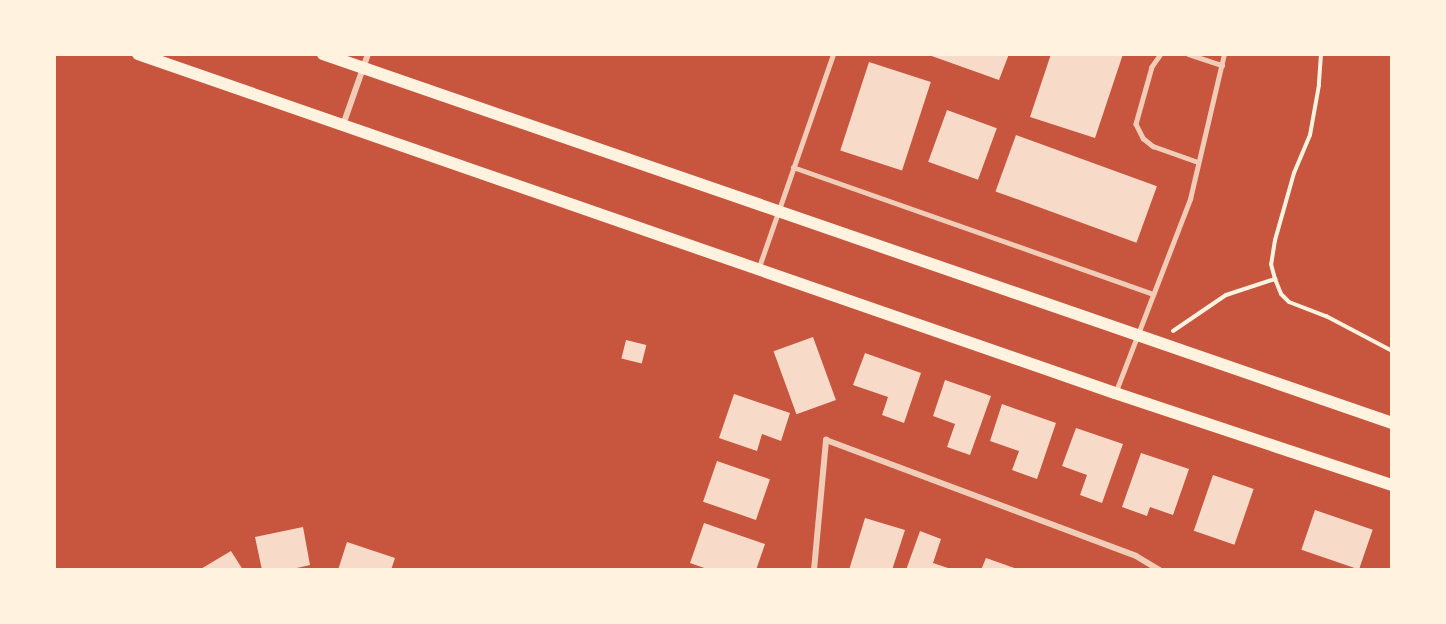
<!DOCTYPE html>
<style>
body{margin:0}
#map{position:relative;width:1446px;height:624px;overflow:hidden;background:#c8553d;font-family:"Source Sans 3",sans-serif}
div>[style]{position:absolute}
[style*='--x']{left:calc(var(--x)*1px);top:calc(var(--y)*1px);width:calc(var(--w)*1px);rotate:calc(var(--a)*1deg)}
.building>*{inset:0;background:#f7dbc8;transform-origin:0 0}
.path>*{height:4px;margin:-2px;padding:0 2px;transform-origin:2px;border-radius:2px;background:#fff3e0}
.service>*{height:4.5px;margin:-2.25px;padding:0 2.25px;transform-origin:2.25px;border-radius:2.25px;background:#f1ccb7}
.minor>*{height:6px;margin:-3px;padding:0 3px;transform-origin:3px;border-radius:3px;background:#f1ccb7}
.secondary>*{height:12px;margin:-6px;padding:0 6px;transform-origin:6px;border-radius:6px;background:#fff3e0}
span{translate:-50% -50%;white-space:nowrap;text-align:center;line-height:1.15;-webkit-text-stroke:4.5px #fff3e0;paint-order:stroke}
.frame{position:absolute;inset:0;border:56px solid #fff3e0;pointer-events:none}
</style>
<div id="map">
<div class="building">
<div style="clip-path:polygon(926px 54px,1009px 54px,999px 80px)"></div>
<div style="clip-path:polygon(1051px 54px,1123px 54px,1095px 138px,1030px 117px)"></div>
<div style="left:869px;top:62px;width:65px;height:93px;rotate:18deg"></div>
<div style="left:947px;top:110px;width:53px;height:55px;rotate:20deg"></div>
<div style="left:1016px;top:135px;width:150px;height:60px;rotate:20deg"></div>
<div style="left:813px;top:337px;width:67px;height:42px;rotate:70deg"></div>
<div style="left:626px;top:340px;width:21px;height:19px;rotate:14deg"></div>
<div style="clip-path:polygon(865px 353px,921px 373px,904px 423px,882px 415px,888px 397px,853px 385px)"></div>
<div style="clip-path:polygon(945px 380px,991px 396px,970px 455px,947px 447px,955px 424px,933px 416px)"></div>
<div style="clip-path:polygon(734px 394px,790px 413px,781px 441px,762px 434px,757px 451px,719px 438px)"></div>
<div style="clip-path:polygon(1002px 404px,1056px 423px,1037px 479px,1012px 470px,1019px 451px,990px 441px)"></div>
<div style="clip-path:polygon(1076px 428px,1123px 444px,1102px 503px,1080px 495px,1087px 475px,1062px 466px)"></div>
<div style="clip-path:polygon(1141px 453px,1189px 469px,1173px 515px,1150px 507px,1147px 516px,1122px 507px)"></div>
<div style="left:717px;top:461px;width:56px;height:43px;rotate:19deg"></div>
<div style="left:1213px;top:475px;width:43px;height:59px;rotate:19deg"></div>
<div style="left:1315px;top:510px;width:61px;height:42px;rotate:19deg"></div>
<div style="clip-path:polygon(865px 518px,905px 530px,892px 570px,849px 570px)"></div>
<div style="clip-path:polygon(704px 523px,765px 544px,756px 570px,710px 570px,690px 563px)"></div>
<div style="clip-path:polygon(303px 527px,310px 565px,288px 570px,262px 570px,255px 537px)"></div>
<div style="clip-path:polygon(920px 531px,941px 539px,933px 563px,954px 570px,906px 570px)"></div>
<div style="clip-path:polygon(347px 542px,395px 558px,391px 570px,338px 570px)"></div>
<div style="clip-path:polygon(231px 551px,243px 570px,199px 570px)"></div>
<div style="clip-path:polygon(986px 558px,1020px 570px,981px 570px)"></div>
</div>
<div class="path">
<div style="--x:1321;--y:54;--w:31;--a:94"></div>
<div style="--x:1319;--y:85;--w:51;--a:100.2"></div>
<div style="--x:1310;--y:135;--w:41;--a:112.8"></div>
<div style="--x:1294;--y:173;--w:70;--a:105.8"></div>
<div style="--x:1275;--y:240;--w:24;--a:99"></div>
<div style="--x:1271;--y:264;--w:16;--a:75"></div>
<div style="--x:1275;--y:279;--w:16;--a:68"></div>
<div style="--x:1281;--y:294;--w:11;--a:45"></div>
<div style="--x:1289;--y:302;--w:40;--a:21"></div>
<div style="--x:1326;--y:316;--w:75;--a:27.9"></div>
<div style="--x:1173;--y:331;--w:64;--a:-34.2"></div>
<div style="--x:1226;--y:295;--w:52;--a:-18.1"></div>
</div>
<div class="service">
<div style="--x:1161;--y:54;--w:16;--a:125"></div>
<div style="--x:1152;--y:67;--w:59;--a:105.7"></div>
<div style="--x:1136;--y:124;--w:16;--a:63"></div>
<div style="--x:1143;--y:138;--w:13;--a:39"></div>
<div style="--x:1153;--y:146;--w:48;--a:19.6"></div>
<div style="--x:1188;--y:54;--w:36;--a:18"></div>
<div style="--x:793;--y:167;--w:382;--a:19.4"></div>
<div style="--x:759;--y:267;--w:225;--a:-70.8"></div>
<div style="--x:1116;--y:391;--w:206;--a:-68.9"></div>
<div style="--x:1190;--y:199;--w:149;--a:-76.8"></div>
</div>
<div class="minor">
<div style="--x:343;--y:125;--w:75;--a:-70.6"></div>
<div style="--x:814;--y:570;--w:131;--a:-84.7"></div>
<div style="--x:826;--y:440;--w:331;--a:20.5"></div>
<div style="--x:1136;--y:556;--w:27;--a:31"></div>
</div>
<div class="secondary">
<div style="--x:138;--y:54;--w:1034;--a:19.14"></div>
<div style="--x:1115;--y:393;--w:292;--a:18.4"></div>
<div style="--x:323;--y:54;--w:1131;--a:19.04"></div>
</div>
<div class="frame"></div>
</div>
